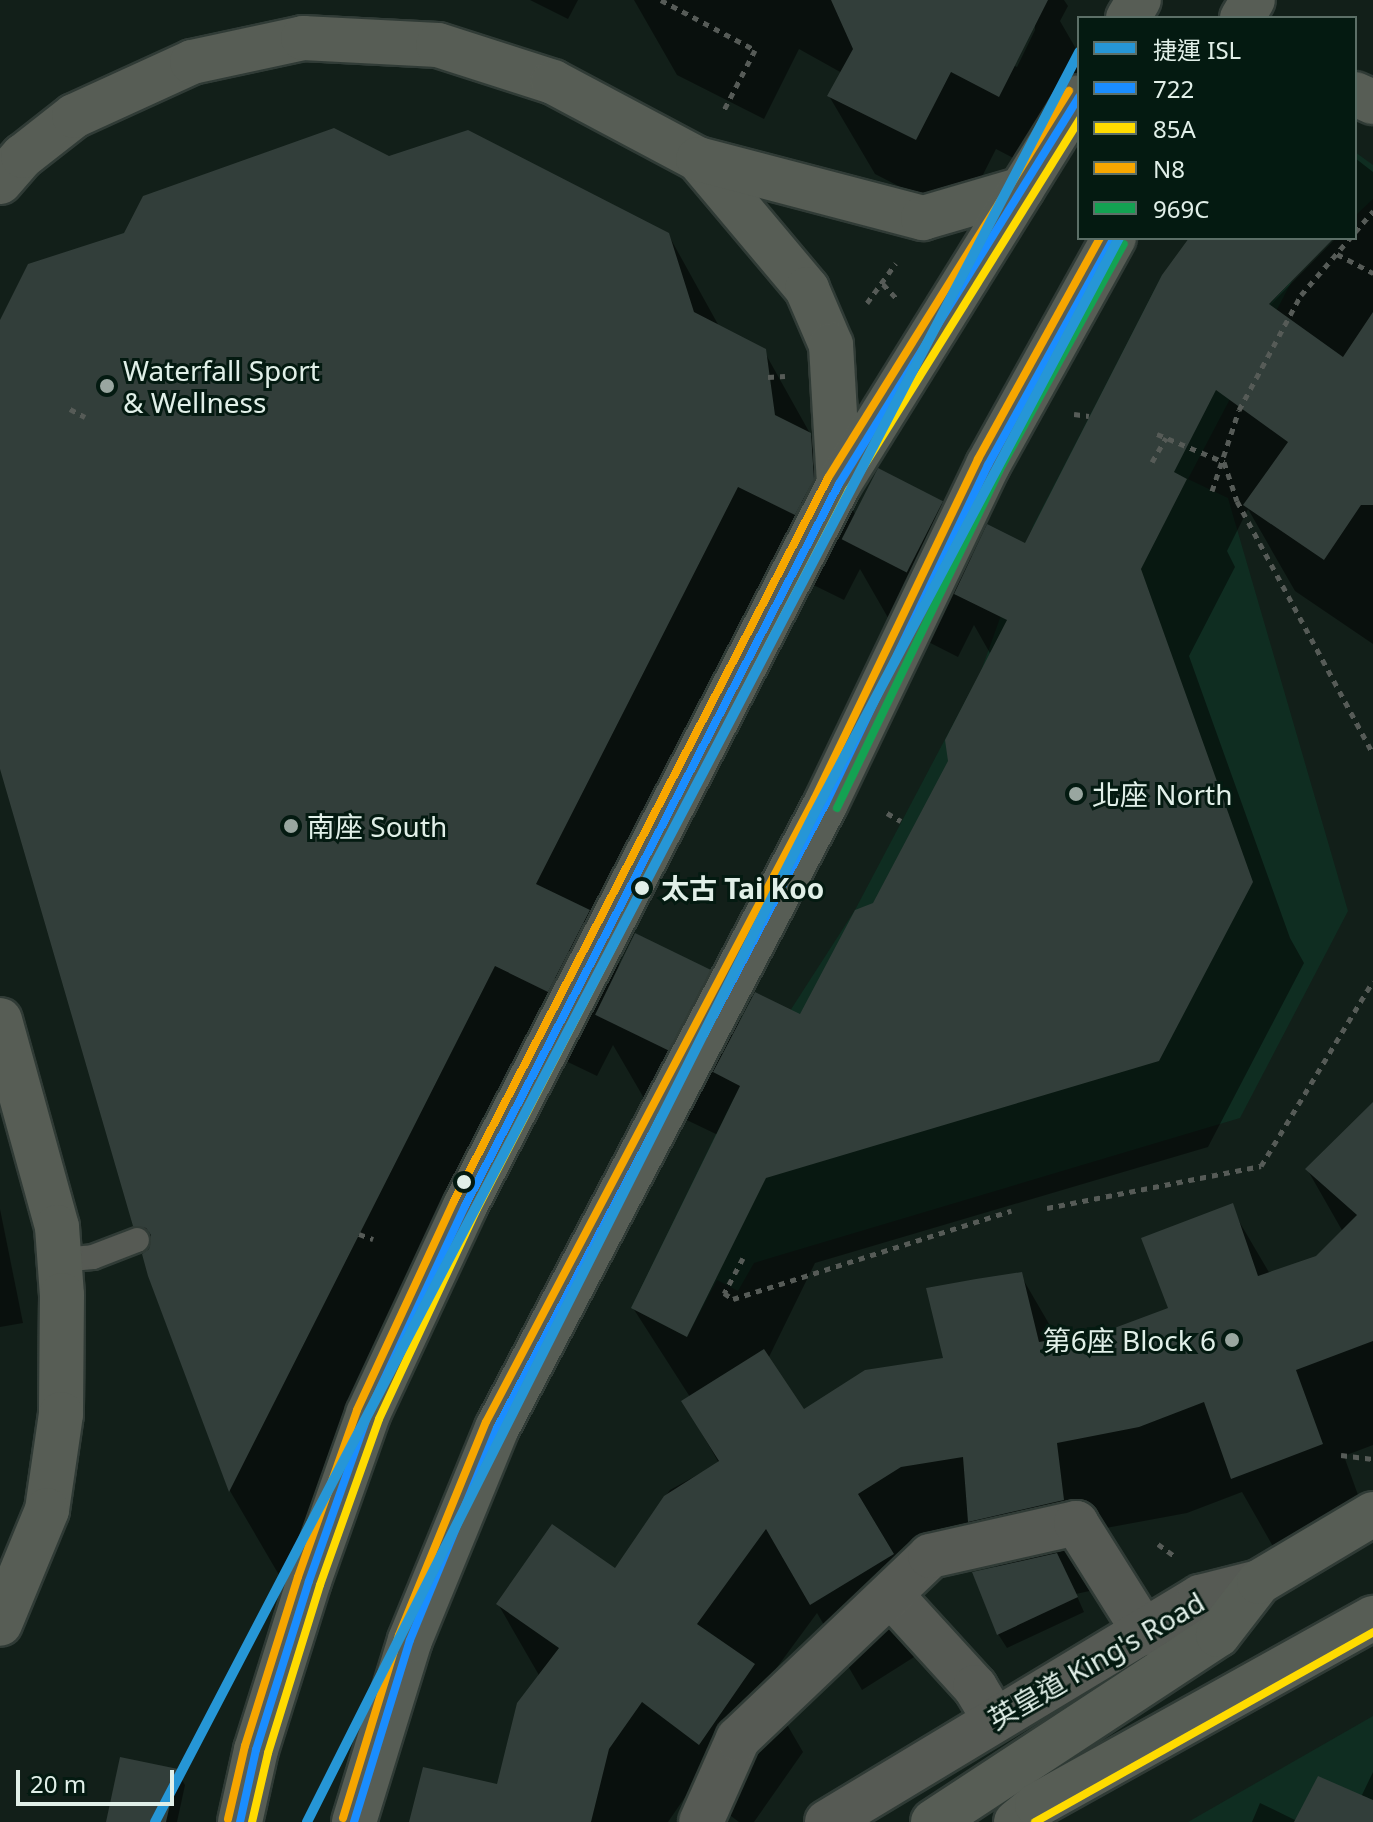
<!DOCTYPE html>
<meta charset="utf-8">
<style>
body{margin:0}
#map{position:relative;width:1373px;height:1822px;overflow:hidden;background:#121f19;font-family:"Noto Sans","Noto Sans TC",sans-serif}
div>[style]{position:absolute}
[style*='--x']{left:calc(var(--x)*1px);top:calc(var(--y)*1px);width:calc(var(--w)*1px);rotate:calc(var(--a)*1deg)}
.built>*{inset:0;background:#0f2d21}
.shadow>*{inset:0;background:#0007}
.building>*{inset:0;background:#323e3a;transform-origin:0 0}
.path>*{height:5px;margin-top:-2.5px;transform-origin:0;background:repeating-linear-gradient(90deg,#565b57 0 6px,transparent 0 12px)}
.roads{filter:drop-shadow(2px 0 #303b36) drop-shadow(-2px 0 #303b36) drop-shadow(0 2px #303b36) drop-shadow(0 -2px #303b36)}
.lane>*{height:24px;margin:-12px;padding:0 12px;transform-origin:12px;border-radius:12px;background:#565a54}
.street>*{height:44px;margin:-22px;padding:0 22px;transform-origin:22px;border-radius:22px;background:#565a54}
.secondary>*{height:44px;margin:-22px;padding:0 22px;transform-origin:22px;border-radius:22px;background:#575d55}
.bus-1>*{height:8px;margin:-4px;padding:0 4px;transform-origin:4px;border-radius:4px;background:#1a8dff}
.bus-2>*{height:8px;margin:-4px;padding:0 4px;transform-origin:4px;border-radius:4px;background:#ffdb00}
.bus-3>*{height:8px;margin:-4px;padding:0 4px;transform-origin:4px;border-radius:4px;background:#f7a600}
.bus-4>*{height:8px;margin:-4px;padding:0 4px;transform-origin:4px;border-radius:4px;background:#13a252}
.metro-1>*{height:10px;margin:-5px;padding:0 5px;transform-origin:5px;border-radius:5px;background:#2696d6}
.dots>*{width:22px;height:22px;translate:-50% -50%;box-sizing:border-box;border:4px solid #041a11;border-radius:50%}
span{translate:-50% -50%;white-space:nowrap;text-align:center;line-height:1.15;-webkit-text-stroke:6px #041a11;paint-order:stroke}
.poi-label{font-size:28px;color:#e1efe8}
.left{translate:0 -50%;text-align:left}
.right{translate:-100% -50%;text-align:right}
.stop-label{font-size:28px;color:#e1efe8;font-weight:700}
.street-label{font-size:28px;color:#e1efe8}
.legend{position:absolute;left:1077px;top:16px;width:280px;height:224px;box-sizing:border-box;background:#041a11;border:2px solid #5c6f67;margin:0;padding:10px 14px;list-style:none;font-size:24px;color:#e1efe8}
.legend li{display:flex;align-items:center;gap:16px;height:40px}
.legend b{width:40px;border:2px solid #5c6f67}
.scale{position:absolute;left:16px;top:1770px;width:158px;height:36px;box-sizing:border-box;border:4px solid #e1efe8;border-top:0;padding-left:10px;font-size:24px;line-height:28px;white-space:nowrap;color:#e1efe8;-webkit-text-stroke:6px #041a11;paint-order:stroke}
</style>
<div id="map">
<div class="built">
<div style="clip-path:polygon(1355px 152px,1373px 165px,1373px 199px,1355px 216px)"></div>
<div style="clip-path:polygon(1162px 275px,1293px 279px,1188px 479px,1228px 498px,1348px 911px,1240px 1118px,754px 1263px,738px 1291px,717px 1280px,687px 1337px,631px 1308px,732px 1101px,855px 910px,981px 671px,1033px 526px)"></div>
<div style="clip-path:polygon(1373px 1716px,1373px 1822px,1188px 1822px)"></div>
</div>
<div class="shadow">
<div style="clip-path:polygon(530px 0,578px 0,568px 19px)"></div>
<div style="clip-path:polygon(evenodd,634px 0,1064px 0,1068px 6px,1060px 21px,1079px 54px,1079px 105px,1044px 174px,996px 149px,961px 218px,875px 174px,829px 96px,842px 73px,799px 49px,764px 119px,677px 75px,634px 0,1035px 21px,1035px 30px,1017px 67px,1013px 65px,1035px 21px)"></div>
<div style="clip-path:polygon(evenodd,389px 158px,668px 234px,720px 328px,764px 351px,855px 514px,942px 503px,973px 558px,1025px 546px,1194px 238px,1331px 238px,1263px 312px,1336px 238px,1355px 238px,1355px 158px,1373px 172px,1373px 644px,1295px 591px,1248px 509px,1227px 551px,1235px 567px,1189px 656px,1290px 938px,1304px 963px,1208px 1147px,815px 1263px,768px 1359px,803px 1412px,945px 1360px,1020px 1274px,1059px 1341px,1110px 1332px,1170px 1310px,1233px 1211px,1270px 1274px,1317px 1258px,1343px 1232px,1307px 1169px,1373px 1105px,1373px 1445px,1344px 1456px,1371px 1531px,1283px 1564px,1242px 1492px,1187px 1513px,1106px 1528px,1112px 1586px,1076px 1594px,1084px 1612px,1007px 1648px,998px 1634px,997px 1568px,985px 1547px,906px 1580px,941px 1640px,862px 1690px,817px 1613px,764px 1685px,803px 1752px,754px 1822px,739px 1822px,692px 1787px,668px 1822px,411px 1822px,499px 1787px,540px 1677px,498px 1604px,615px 1571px,670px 1490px,719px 1463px,683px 1401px,690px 1397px,633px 1308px,718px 1135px,645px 1100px,613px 1045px,597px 1076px,545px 1051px,279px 1575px,230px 1491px,144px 1255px,150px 1251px,135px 1225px,0 761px,0 324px,389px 158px,860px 569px,891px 623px,958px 657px,974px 625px,991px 655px,950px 761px,875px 905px,801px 1017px,740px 1025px,709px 971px,620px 966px,602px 936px,787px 572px,844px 600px,860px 569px)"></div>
<div style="clip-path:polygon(0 1209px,23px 1323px,0 1327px)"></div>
<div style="clip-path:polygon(176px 1770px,185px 1785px,177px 1822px,108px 1822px)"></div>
<div style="clip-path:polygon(1373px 1772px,1373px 1822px,1252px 1822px,1260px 1803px,1297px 1821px,1361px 1797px)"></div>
</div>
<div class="building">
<div style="clip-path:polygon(831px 0,1048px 0,999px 97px,951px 72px,916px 140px,827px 96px,853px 49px)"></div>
<div style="clip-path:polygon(334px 128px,389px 156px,468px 130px,669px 233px,694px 312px,766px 349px,775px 415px,811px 433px,814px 479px,795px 515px,738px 487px,536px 884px,590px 910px,548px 992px,495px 966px,229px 1492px,148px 1276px,142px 1254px,149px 1249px,151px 1235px,146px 1228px,133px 1226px,0 769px,0 320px,28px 264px,124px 233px,143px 196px)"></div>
<div style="clip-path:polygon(1189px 238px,1334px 238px,1269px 304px,1343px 357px,1373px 312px,1373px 505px,1361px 505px,1324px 560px,1243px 505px,1288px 442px,1216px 390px,1174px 472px,1187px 479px,1141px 569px,1253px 882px,1159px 1061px,766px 1178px,687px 1337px,631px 1308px,740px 1086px,713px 1072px,755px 992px,800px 1014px,855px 910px,873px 903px,948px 761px,945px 740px,1007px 620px,954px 594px,987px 524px,1025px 543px,1162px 275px)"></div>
<div style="left:878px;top:468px;width:73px;height:80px;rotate:27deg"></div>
<div style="left:635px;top:933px;width:84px;height:91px;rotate:26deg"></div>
<div style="clip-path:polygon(1373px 1102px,1373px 1341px,1296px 1370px,1323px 1444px,1231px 1479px,1204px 1402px,1139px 1427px,1057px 1443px,1064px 1500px,968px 1522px,963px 1457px,901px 1467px,858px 1494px,894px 1554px,810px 1605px,766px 1529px,697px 1624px,755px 1664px,699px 1745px,642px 1702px,609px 1749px,591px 1822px,409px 1822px,423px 1767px,497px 1784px,517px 1703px,559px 1648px,496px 1604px,552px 1524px,615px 1568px,664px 1496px,719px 1461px,681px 1401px,764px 1349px,804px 1409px,865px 1370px,943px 1358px,926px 1288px,976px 1279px,1022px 1272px,1039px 1342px,1109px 1330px,1168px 1308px,1141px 1238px,1233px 1203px,1258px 1276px,1316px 1256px,1357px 1215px,1305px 1169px)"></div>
<div style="clip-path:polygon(1057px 1553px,1078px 1597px,997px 1635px,972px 1572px)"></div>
<div style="clip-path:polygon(120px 1757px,178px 1769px,166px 1822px,106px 1822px)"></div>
<div style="clip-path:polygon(1318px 1776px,1373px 1800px,1373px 1822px,1294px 1822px)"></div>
</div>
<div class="path">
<div style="--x:661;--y:0;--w:106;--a:28"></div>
<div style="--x:755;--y:50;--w:70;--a:117.3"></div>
<div style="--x:1355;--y:232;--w:28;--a:-49"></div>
<div style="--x:1337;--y:254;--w:41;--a:27.8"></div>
<div style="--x:883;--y:284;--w:19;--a:47"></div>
<div style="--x:867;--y:303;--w:49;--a:-54.1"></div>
<div style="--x:768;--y:377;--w:17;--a:-3"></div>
<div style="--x:70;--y:409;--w:17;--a:28"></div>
<div style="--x:1074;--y:414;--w:15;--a:8"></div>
<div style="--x:1157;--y:434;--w:73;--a:22.7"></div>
<div style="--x:1224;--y:462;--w:41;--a:71.6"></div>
<div style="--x:1237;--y:501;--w:287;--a:61.7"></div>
<div style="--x:1152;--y:462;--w:28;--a:-60"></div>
<div style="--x:1212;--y:491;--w:85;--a:-71.6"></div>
<div style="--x:1239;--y:410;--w:131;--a:-61.7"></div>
<div style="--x:1301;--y:295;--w:75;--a:-49.3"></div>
<div style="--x:887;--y:813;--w:16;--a:30"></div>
<div style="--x:1047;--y:1208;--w:218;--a:-11.1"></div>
<div style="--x:1261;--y:1166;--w:216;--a:-58.8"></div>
<div style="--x:359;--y:1234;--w:15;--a:20"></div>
<div style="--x:743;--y:1258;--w:40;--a:118"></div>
<div style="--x:724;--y:1293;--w:11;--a:34"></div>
<div style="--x:733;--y:1299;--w:292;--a:-17.6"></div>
<div style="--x:1341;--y:1455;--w:32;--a:7"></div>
<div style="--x:1158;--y:1544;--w:19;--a:36"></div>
</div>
<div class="roads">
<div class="lane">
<div style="--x:60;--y:1260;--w:33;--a:-5"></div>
<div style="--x:93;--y:1257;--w:47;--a:-21.1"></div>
</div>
<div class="street">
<div style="--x:891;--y:1595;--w:125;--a:47.6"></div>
<div style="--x:975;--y:1687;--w:35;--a:59"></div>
<div style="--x:701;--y:1822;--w:91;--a:-66"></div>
<div style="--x:738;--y:1739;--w:265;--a:-43.6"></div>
<div style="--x:930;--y:1556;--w:150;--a:-12.7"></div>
<div style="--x:1076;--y:1523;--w:130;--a:57.9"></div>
<div style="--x:827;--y:1822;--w:436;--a:-31.1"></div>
<div style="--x:1200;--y:1597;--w:61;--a:-14.3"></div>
</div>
<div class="secondary">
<div style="--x:1128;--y:18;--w:21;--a:-59"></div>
<div style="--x:1242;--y:18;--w:21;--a:-59"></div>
<div style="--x:1355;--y:94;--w:20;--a:24"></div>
<div style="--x:698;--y:159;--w:170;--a:50"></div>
<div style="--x:807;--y:289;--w:61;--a:66.8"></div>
<div style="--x:831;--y:345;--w:139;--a:86.7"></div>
<div style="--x:0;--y:182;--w:35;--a:-49"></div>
<div style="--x:23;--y:156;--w:65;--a:-38.1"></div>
<div style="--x:74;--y:116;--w:130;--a:-24.6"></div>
<div style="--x:192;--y:62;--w:114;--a:-12.2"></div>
<div style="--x:303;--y:38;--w:135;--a:3"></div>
<div style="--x:438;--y:45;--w:121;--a:17.8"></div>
<div style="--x:553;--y:82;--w:164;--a:28"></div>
<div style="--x:698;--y:159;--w:233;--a:14.7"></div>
<div style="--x:923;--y:218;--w:103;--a:-16.3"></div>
<div style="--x:0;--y:1020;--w:215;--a:74.6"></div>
<div style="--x:57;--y:1227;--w:68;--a:85.8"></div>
<div style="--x:62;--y:1295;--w:119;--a:90.5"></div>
<div style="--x:61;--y:1414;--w:97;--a:98.3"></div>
<div style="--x:47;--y:1510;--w:123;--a:112.4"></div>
<div style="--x:240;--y:1822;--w:74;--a:-77.5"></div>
<div style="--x:256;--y:1750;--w:177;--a:-72.6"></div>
<div style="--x:309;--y:1581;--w:177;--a:-70.5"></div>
<div style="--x:368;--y:1414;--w:230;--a:-65"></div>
<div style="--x:465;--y:1206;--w:813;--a:-62.62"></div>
<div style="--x:839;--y:484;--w:455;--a:-58.2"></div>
<div style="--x:354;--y:1822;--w:190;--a:-72.9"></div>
<div style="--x:410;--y:1640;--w:229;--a:-67.7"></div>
<div style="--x:497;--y:1428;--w:706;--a:-62.24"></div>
<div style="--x:826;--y:803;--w:375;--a:-64.4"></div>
<div style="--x:988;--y:465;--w:260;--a:-61"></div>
<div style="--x:933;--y:1822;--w:341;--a:-33.3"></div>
<div style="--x:1218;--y:1635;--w:67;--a:-52.3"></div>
<div style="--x:1259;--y:1582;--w:133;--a:-30.8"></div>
<div style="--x:1016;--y:1822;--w:27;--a:-39"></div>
<div style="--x:1037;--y:1805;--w:385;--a:-29.1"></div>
</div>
</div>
<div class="bus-1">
<div style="--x:240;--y:1822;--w:74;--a:-77.5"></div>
<div style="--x:256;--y:1750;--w:177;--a:-72.6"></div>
<div style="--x:309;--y:1581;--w:177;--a:-70.5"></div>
<div style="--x:368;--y:1414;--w:230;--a:-65"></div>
<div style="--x:465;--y:1206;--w:813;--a:-62.62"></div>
<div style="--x:839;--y:484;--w:455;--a:-58.2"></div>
<div style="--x:354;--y:1822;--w:190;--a:-72.9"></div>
<div style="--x:410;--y:1640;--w:229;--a:-67.7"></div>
<div style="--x:497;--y:1428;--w:706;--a:-62.24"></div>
<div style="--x:826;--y:803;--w:375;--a:-64.4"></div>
<div style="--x:988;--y:465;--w:260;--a:-61"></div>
</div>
<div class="bus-2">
<div style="--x:252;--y:1822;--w:71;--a:-76.9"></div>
<div style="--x:268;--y:1753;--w:176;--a:-72.8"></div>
<div style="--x:320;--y:1585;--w:176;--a:-70.4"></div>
<div style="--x:379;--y:1419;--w:230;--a:-65"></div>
<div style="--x:476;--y:1211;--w:812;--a:-62.65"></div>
<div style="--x:849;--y:490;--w:436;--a:-58.1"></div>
<div style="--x:1035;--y:1822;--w:388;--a:-29.3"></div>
</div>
<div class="bus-3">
<div style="--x:343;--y:1818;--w:191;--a:-73"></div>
<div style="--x:399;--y:1635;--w:230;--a:-67.8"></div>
<div style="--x:486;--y:1422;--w:705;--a:-62.2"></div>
<div style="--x:815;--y:798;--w:376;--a:-64.3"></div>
<div style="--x:978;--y:459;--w:252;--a:-61.1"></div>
<div style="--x:228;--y:1819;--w:75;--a:-76.9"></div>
<div style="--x:245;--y:1746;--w:177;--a:-72.6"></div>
<div style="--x:298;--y:1577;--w:177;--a:-70.5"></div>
<div style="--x:357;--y:1410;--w:230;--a:-65.1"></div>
<div style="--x:454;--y:1201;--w:814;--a:-62.65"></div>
<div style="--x:828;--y:478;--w:456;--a:-58.1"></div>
</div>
<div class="bus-4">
<div style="--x:837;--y:808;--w:374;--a:-64.3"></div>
<div style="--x:999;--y:471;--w:259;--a:-61.2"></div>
</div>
<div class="metro-1">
<div style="--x:155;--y:1822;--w:1997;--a:-62.43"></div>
<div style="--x:307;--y:1822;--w:1128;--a:-63.3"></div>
<div style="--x:814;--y:814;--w:652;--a:-62.1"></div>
</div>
<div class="dots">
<div style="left:107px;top:386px;background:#99a6a0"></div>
<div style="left:1076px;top:794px;background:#99a6a0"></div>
<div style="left:291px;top:826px;background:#99a6a0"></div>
<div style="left:642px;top:888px;background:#e1efe8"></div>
<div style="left:464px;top:1182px;background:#e1efe8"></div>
<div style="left:1232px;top:1340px;background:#99a6a0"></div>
</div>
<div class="poi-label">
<span class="left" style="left:123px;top:386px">Waterfall Sport<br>&amp; Wellness</span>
<span class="left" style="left:1092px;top:794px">北座 North</span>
<span class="left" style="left:307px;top:826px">南座 South</span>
<span class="right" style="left:1216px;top:1340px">第6座 Block 6</span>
</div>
<div class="stop-label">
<span class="left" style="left:661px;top:888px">太古 Tai Koo</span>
</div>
<div class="street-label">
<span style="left:1096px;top:1660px;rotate:-30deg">英皇道 King's Road</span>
</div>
<ul class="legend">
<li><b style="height:10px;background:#2696d6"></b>捷運 ISL</li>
<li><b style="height:10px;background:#1a8dff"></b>722</li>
<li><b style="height:10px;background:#ffdb00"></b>85A</li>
<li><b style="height:10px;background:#f7a600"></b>N8</li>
<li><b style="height:10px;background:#13a252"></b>969C</li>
</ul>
<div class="scale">20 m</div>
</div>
